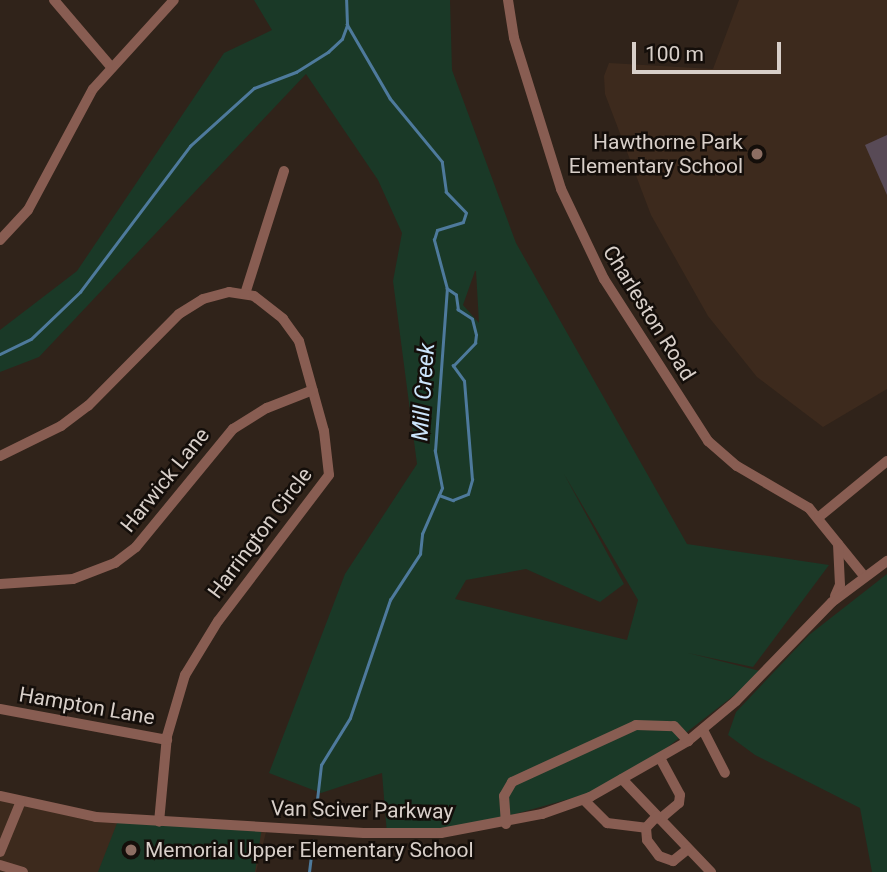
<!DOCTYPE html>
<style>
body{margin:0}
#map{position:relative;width:887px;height:872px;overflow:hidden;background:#30231a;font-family:Roboto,sans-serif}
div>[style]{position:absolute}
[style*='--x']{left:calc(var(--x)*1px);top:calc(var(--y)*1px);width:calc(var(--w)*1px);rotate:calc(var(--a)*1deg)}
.built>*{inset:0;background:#3d2a1d}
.green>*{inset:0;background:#1a3927}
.stream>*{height:2.5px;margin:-1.25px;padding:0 1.25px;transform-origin:1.25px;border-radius:1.25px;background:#4e7a9c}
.building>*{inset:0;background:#584a56}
.minor>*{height:10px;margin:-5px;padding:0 5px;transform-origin:5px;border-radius:5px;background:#885d52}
.dots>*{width:19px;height:19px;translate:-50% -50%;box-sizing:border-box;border:4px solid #140e0a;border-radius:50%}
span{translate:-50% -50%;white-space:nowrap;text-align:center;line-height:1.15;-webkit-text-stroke:5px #140e0a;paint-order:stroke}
.poi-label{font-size:21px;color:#d8cfc9}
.right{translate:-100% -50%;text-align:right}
.left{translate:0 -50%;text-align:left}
.street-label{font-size:21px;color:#d8cfc9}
.water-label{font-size:23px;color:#cce5fb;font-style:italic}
.scale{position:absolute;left:632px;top:42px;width:149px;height:32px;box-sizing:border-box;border:4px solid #d8cfc9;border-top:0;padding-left:9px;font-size:21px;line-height:24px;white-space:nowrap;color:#d8cfc9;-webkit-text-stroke:5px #140e0a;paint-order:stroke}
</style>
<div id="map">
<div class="built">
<div style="clip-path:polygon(739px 0,887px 0,887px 389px,823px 427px,757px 377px,708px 316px,651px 215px,605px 94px,604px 76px,609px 63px,713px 69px)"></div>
<div style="clip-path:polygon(0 796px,47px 808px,267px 828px,256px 872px,0 872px)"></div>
</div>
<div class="green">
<div style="clip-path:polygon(evenodd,254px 0,450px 0,452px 70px,516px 243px,687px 544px,829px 565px,753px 667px,688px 653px,764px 672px,619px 785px,444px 834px,387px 834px,382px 773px,321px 793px,269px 773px,345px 574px,417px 464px,393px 281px,402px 233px,378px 180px,306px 74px,39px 357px,0 372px,0 330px,77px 271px,224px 53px,272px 30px,254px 0,475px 271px,476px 271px,479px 323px,463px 305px,475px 271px,254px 0,564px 474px,638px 600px,627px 640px,455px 599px,466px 580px,526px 569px,600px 602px,624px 584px,564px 474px)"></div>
<div style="clip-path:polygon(887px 574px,887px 872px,872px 872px,860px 808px,755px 755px,728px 735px,736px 712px,809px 635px)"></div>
<div style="clip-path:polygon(119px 818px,262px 827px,255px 872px,98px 872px)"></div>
</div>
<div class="stream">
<div style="--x:0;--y:354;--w:34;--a:-26"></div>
<div style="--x:31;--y:339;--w:68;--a:-43.8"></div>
<div style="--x:80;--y:292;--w:183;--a:-53"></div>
<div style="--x:190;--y:146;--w:86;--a:-42.2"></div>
<div style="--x:254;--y:88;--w:45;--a:-20.9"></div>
<div style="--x:296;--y:72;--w:38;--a:-32"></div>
<div style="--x:328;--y:52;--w:19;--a:-43"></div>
<div style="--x:342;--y:39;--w:15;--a:-70"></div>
<div style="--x:439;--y:495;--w:15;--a:20"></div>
<div style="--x:453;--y:500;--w:16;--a:-22"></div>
<div style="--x:468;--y:494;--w:15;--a:-74"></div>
<div style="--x:472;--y:480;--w:99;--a:-94.6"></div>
<div style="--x:464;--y:381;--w:19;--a:-126"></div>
<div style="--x:453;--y:366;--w:32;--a:-46"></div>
<div style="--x:475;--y:343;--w:8;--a:-83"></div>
<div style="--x:476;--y:335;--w:16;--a:-104"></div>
<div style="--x:472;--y:319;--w:17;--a:-147"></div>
<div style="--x:458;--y:310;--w:15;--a:-98"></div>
<div style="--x:456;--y:295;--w:11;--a:-146"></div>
<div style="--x:315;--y:817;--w:52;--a:-83.4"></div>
<div style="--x:321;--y:765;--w:55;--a:-58.3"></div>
<div style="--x:350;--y:718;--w:125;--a:-71.3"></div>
<div style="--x:390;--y:600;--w:55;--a:-56.9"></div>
<div style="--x:420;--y:554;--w:20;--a:-84"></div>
<div style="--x:422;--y:534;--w:50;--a:-66.5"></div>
<div style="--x:442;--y:488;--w:38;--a:-101"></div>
<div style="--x:435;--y:451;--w:162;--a:-85.8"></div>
<div style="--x:447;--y:289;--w:51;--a:-104.9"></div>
<div style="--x:434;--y:240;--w:10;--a:-73"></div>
<div style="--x:437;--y:230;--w:27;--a:-17"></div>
<div style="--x:463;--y:222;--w:9;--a:-72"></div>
<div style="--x:466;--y:213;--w:29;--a:-134"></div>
<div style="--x:446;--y:192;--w:30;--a:-98"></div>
<div style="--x:442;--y:162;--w:82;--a:-129.5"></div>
<div style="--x:390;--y:99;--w:86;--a:-120.2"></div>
<div style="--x:347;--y:25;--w:25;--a:-92"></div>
<div style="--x:309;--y:872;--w:31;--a:-83"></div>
</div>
<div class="building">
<div style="clip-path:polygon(887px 135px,887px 195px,865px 145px)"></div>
</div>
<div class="minor">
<div style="--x:54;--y:0;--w:89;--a:49.5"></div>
<div style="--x:508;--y:0;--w:38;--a:81"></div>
<div style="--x:514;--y:38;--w:158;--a:72.7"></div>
<div style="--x:561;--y:189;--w:100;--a:64.5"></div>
<div style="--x:604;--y:279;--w:193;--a:57.3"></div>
<div style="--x:708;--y:441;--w:38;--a:41"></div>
<div style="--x:737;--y:466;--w:83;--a:30.3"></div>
<div style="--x:809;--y:508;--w:87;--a:51"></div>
<div style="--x:0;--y:240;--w:41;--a:-47"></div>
<div style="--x:28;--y:210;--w:137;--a:-61.8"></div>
<div style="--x:93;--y:89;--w:120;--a:-47.7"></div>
<div style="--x:245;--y:294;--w:129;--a:-72.4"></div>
<div style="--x:0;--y:456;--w:68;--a:-26.2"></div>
<div style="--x:61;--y:426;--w:34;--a:-37"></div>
<div style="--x:88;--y:406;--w:129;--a:-45.3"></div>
<div style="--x:179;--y:314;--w:28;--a:-32"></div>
<div style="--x:203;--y:299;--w:27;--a:-15"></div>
<div style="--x:229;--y:292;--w:25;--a:9"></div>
<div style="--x:254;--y:296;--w:37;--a:38"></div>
<div style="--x:283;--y:319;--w:27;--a:54"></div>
<div style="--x:299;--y:341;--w:93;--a:74.5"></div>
<div style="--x:324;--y:431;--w:44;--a:83.5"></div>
<div style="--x:329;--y:475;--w:183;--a:127.2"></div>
<div style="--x:218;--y:621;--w:63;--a:121.4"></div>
<div style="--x:185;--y:675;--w:64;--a:106.4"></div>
<div style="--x:167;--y:736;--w:86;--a:95.3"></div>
<div style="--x:819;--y:517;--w:88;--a:-39.5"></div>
<div style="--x:0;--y:584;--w:73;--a:-3.9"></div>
<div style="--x:73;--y:579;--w:45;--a:-20.9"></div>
<div style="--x:115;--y:563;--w:26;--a:-37"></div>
<div style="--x:136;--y:547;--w:153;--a:-50.6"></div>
<div style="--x:233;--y:429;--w:40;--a:-32"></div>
<div style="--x:267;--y:408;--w:49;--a:-21.4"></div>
<div style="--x:835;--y:596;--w:12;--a:-66"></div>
<div style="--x:840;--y:585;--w:41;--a:-92.8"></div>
<div style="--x:0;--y:709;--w:170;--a:10.5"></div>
<div style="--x:703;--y:730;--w:48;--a:62.9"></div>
<div style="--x:660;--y:758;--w:42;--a:61.6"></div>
<div style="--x:680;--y:795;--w:8;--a:97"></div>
<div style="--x:679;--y:803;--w:25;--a:140"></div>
<div style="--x:622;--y:779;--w:129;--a:46.3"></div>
<div style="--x:0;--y:796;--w:98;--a:12.3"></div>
<div style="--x:96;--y:817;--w:268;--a:3.4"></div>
<div style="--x:364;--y:833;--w:77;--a:0"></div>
<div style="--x:441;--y:833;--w:103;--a:-10.7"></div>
<div style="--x:542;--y:814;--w:51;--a:-19.5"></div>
<div style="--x:590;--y:797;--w:113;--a:-29.7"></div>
<div style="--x:688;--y:741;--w:62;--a:-39.8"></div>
<div style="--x:736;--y:701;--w:138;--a:-45.9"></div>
<div style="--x:832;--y:602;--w:69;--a:-36.7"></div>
<div style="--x:584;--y:800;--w:33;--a:45"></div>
<div style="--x:607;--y:823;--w:39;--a:7"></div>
<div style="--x:657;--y:816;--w:16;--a:133"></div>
<div style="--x:646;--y:828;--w:12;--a:85"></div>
<div style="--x:647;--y:840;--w:20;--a:53"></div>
<div style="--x:659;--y:856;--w:15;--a:20"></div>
<div style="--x:673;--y:861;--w:19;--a:-39"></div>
<div style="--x:506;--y:824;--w:28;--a:-94"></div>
<div style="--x:504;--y:796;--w:16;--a:-60"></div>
<div style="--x:512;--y:782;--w:136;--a:-24.7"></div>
<div style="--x:636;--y:725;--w:38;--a:2"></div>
<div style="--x:674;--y:726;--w:21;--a:47"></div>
<div style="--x:0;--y:852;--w:55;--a:-67.6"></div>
<div style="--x:0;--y:865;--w:24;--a:17"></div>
</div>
<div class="dots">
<div style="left:757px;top:154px;background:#8d6e63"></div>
<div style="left:131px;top:850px;background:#8d6e63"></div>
</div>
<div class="poi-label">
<span class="right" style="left:743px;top:154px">Hawthorne Park<br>Elementary School</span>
<span class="left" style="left:145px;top:850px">Memorial Upper Elementary School</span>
</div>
<div class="street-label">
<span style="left:649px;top:313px;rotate:58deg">Charleston Road</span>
<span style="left:165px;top:480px;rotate:-51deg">Harwick Lane</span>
<span style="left:260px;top:533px;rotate:-53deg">Harrington Circle</span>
<span style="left:87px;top:706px;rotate:10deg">Hampton Lane</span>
<span style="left:362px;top:810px;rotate:1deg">Van Sciver Parkway</span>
</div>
<div class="water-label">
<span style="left:424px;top:392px;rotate:-86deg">Mill Creek</span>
</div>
<div class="scale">100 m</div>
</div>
